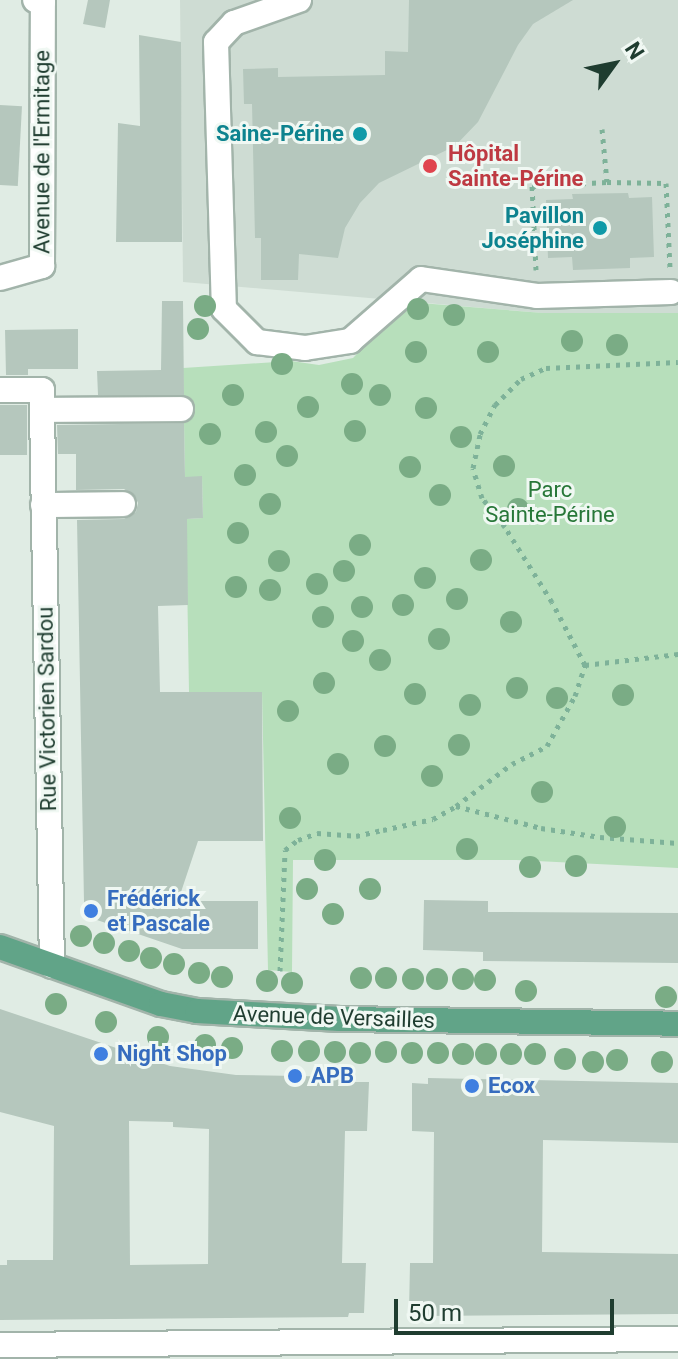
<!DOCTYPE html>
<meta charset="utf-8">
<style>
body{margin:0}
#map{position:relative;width:678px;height:1359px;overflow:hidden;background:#e0ece4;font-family:Roboto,sans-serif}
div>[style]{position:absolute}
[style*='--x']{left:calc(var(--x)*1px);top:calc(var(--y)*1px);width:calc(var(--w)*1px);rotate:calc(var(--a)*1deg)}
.built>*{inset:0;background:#cedcd3}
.green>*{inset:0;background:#b7dfbb}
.building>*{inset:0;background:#b5c7bd;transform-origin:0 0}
.path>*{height:5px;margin-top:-2.5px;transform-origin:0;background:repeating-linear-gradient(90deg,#7eb299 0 4px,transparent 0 10px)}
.roads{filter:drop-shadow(2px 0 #a2b4aa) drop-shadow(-2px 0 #a2b4aa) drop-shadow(0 2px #a2b4aa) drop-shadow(0 -2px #a2b4aa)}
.minor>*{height:24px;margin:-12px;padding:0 12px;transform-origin:12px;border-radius:12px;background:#fff}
.major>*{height:24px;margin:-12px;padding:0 12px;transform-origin:12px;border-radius:12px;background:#61a488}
.trees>*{width:22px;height:22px;margin:-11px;border-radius:50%;background:#7aac85}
.dots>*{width:22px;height:22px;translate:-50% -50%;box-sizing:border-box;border:4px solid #f0f8f3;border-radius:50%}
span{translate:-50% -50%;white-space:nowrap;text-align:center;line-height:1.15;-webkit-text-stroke:6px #f0f8f3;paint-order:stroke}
.culture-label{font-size:22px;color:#0d838f;font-weight:700}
.right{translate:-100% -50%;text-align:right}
.street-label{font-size:22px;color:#1f3d30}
.health-label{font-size:22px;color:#be3a42;font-weight:700}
.left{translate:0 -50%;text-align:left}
.park-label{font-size:22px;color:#277738}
.shop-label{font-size:22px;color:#366cbe;font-weight:700}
.north{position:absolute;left:574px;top:24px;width:80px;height:80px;-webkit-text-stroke:6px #f0f8f3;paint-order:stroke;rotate:57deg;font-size:22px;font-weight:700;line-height:32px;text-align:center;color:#1f3d30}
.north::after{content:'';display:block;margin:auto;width:28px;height:36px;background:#1f3d30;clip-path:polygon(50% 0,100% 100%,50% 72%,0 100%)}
.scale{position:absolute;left:394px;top:1299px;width:220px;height:36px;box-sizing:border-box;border:4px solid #1f3d30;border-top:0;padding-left:10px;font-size:24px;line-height:28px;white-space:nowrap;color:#1f3d30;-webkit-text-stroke:6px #f0f8f3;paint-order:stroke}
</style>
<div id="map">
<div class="built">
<div style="clip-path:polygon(180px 0,678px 0,678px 315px,543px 313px,183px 282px)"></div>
</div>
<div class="green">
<div style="clip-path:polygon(408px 302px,543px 313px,678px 313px,678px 868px,516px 860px,293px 860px,292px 972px,268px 970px,262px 692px,189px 692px,186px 519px,203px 518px,202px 477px,185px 477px,183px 368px,291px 361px,319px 365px,353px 358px)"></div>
</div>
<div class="building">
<div style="clip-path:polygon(88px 0,110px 0,105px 28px,83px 24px)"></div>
<div style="clip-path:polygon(409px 0,573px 0,533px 24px,518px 45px,478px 122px,455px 146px,379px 183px,360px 203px,345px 228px,338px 258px,299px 254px,298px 280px,261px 280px,261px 238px,255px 238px,252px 104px,244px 104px,243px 69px,278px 68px,278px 77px,385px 75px,385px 51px,408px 52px)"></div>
<div style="clip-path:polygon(139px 35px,181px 42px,182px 242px,116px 242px,118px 123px,140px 126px)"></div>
<div style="left:0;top:105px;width:22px;height:80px;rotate:3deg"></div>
<div style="clip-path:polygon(628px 193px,629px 198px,652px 197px,654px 257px,630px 258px,630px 268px,573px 270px,572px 257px,548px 258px,546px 200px,573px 199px,572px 194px)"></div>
<div style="clip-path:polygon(162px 301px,183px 301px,184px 395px,98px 395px,97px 371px,161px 370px)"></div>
<div style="clip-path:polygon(78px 329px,78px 369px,28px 369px,28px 375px,6px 375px,5px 330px)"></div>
<div style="left:0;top:405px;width:27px;height:50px"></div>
<div style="clip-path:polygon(184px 423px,185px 477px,202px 476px,203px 518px,187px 519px,188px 605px,158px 606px,160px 692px,262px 692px,263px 841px,198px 841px,178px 901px,258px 901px,258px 949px,182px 949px,97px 920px,84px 902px,77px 520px,124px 519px,136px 512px,138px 503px,135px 496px,124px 489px,76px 490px,76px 454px,58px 454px,57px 425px)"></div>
<div style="clip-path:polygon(424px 900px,488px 901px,488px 912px,678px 913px,678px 963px,483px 961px,483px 952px,423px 950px)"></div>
<div style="clip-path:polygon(evenodd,0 1009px,170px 1066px,236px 1075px,353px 1077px,352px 1082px,369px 1082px,367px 1131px,345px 1131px,342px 1263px,366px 1263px,364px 1313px,349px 1313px,348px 1317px,0 1320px,0 1265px,7px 1265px,7px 1260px,53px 1260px,54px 1126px,0 1112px,0 1009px,129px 1121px,173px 1122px,173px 1127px,209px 1129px,208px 1264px,130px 1265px,129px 1121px)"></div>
<div style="clip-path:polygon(428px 1078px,678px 1083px,678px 1143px,543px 1140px,542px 1252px,678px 1254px,678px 1314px,424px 1316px,424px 1313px,409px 1313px,410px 1263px,433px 1263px,434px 1132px,412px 1131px,412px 1083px,428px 1084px)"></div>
</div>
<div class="path">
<div style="--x:602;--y:129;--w:53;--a:84.6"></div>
<div style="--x:607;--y:182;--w:59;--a:1"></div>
<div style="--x:666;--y:183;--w:86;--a:87.3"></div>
<div style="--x:536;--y:270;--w:84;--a:-92.7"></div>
<div style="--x:532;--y:186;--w:75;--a:-3.1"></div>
<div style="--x:585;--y:665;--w:71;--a:-117.6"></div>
<div style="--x:552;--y:602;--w:89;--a:-122.1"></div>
<div style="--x:505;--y:527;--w:37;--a:-128"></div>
<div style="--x:482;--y:498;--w:31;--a:-107"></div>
<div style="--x:473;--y:468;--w:35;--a:-78"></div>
<div style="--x:480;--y:434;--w:33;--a:-63"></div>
<div style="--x:495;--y:405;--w:37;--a:-45"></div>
<div style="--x:521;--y:379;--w:27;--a:-24"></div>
<div style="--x:546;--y:368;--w:132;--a:-2.6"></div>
<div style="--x:456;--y:806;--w:70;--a:-36.9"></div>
<div style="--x:512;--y:764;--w:39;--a:-27"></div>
<div style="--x:547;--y:746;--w:57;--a:-60.8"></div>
<div style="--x:575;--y:696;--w:33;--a:-72"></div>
<div style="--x:585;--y:665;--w:94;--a:-6.7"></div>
<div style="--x:280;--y:971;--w:121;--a:-87.6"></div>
<div style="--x:285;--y:850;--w:16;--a:-38"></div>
<div style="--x:298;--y:840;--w:20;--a:-20"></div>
<div style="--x:317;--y:833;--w:39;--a:4"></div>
<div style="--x:356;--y:836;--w:28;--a:-13"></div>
<div style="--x:383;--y:830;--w:51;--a:-12.4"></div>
<div style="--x:433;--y:819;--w:26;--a:-29"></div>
<div style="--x:456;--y:806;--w:88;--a:14.5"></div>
<div style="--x:541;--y:828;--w:60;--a:8.7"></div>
<div style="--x:600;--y:837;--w:78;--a:4.4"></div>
</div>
<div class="roads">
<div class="minor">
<div style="--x:299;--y:0;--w:69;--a:160.5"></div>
<div style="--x:234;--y:23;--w:26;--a:133"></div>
<div style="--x:216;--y:42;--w:267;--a:88.3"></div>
<div style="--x:224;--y:309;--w:47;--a:45"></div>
<div style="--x:257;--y:342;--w:48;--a:7.1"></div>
<div style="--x:305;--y:348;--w:46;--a:-8.8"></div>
<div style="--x:350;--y:341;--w:94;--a:-41.1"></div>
<div style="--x:421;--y:279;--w:117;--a:8.3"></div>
<div style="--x:537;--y:296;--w:134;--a:-1.7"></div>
<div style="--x:0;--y:278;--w:44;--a:-15.9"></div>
<div style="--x:42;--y:266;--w:264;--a:-89.8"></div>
<div style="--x:43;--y:2;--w:8;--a:-166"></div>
<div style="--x:0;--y:390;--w:42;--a:0"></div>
<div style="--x:42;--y:390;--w:20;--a:90"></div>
<div style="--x:42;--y:410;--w:139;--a:-0.4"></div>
<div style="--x:42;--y:410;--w:556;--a:88.97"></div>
<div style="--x:43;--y:505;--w:80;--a:-0.7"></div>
<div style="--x:0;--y:1345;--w:678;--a:-0.51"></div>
</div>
<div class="major">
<div style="--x:0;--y:947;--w:171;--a:19.5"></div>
<div style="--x:161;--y:1004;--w:37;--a:11"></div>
<div style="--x:197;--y:1011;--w:143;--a:3.2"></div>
<div style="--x:340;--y:1019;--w:338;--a:0.8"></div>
</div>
</div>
<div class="trees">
<div style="left:205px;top:306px"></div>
<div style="left:418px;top:309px"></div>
<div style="left:454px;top:315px"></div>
<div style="left:198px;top:329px"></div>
<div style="left:572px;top:341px"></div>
<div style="left:617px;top:345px"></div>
<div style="left:416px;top:352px"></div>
<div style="left:488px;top:352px"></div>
<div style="left:282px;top:364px"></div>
<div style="left:352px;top:384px"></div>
<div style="left:233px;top:395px"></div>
<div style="left:380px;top:395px"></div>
<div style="left:308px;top:407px"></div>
<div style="left:426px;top:408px"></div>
<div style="left:355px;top:431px"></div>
<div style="left:266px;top:432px"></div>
<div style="left:210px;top:434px"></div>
<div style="left:461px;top:437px"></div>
<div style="left:287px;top:456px"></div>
<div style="left:504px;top:466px"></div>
<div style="left:410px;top:467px"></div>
<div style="left:245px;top:475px"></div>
<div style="left:440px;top:495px"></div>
<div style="left:270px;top:504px"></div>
<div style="left:518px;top:509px"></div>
<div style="left:238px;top:533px"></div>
<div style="left:360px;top:545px"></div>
<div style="left:481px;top:560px"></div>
<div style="left:279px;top:561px"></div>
<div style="left:344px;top:571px"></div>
<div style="left:425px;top:578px"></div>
<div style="left:317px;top:584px"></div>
<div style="left:236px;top:587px"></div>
<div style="left:270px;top:590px"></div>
<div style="left:457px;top:599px"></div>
<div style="left:403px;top:605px"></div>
<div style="left:362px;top:607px"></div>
<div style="left:323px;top:617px"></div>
<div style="left:511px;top:622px"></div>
<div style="left:439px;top:639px"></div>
<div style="left:353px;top:641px"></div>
<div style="left:380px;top:660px"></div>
<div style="left:324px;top:683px"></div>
<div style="left:517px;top:688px"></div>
<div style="left:415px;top:694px"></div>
<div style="left:623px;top:695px"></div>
<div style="left:557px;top:698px"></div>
<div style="left:470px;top:705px"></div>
<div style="left:288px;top:711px"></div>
<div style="left:459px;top:745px"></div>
<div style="left:385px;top:746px"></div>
<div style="left:338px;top:764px"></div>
<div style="left:432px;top:776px"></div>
<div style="left:542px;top:792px"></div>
<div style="left:290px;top:818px"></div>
<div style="left:615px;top:827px"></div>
<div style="left:467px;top:849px"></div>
<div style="left:325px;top:860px"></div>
<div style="left:576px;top:866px"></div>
<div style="left:530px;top:867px"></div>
<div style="left:307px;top:889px"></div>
<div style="left:370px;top:889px"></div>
<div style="left:333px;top:914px"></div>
<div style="left:81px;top:936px"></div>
<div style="left:104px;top:943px"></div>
<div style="left:129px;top:951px"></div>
<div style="left:151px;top:958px"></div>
<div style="left:174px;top:964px"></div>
<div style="left:199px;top:973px"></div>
<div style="left:222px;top:977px"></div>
<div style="left:361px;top:978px"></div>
<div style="left:386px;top:978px"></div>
<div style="left:413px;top:979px"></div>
<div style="left:437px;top:979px"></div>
<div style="left:463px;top:979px"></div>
<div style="left:485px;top:980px"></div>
<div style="left:267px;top:981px"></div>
<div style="left:292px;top:983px"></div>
<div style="left:526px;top:991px"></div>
<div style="left:666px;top:997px"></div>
<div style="left:56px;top:1004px"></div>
<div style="left:106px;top:1022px"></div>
<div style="left:158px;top:1037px"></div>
<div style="left:205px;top:1045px"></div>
<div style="left:232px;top:1048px"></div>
<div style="left:282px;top:1051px"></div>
<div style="left:309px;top:1051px"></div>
<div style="left:335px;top:1052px"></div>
<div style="left:386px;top:1052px"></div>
<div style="left:360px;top:1053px"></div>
<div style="left:412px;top:1053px"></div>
<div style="left:438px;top:1053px"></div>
<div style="left:463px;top:1054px"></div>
<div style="left:486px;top:1054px"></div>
<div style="left:511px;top:1054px"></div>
<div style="left:535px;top:1054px"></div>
<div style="left:565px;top:1059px"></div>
<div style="left:617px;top:1060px"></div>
<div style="left:593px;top:1062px"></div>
<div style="left:662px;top:1062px"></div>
</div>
<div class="dots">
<div style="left:360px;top:134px;background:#0f9aa8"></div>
<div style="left:430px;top:166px;background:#e0444e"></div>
<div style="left:600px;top:228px;background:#0f9aa8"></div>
<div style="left:91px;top:911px;background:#3f7fe0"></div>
<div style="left:101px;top:1054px;background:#3f7fe0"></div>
<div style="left:295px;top:1076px;background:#3f7fe0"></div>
<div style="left:472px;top:1086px;background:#3f7fe0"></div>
</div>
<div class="culture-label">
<span class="right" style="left:344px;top:134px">Saine-Périne</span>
<span class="right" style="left:584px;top:228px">Pavillon<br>Joséphine</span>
</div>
<div class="street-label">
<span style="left:42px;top:152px;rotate:-90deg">Avenue de l'Ermitage</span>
<span style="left:47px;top:709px;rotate:-91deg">Rue Victorien Sardou</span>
<span style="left:334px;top:1017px;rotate:2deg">Avenue de Versailles</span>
</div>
<div class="health-label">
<span class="left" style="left:448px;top:166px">Hôpital<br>Sainte-Périne</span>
</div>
<div class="park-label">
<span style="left:550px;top:502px">Parc<br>Sainte-Périne</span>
</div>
<div class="shop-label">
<span class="left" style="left:107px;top:911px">Frédérick<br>et Pascale</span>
<span class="left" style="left:117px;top:1054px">Night Shop</span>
<span class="left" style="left:311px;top:1076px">APB</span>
<span class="left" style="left:488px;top:1086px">Ecox</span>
</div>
<div class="north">N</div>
<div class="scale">50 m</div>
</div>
